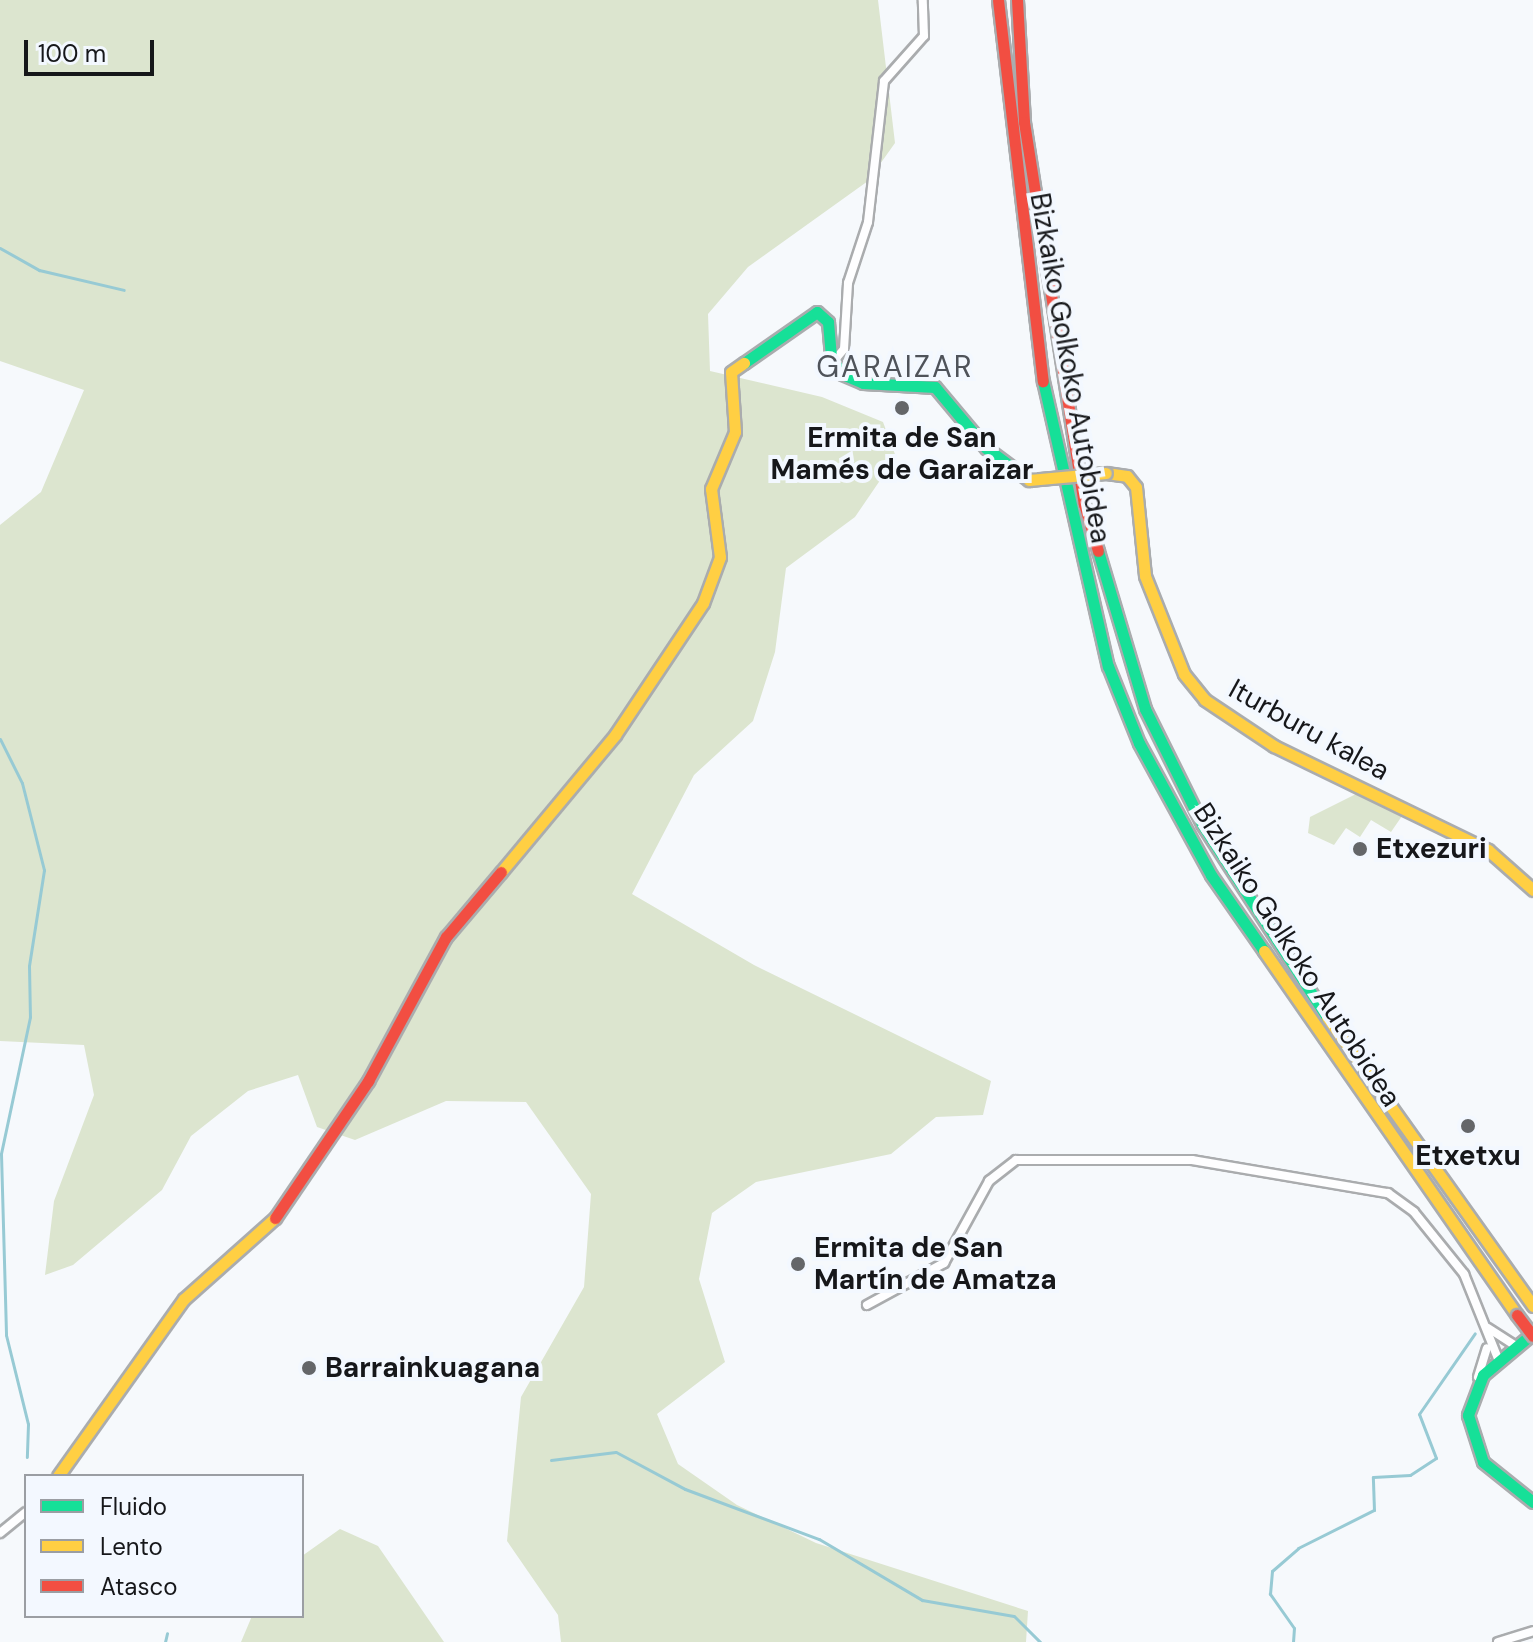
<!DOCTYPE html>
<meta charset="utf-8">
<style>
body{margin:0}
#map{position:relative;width:1533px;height:1642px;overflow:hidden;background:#f6f9fc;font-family:"DM Sans",sans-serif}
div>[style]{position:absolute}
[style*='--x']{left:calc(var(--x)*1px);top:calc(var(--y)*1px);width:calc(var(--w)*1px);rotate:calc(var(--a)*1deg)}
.green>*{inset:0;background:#dce5cf}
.stream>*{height:3px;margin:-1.5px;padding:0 1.5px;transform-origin:1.5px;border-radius:1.5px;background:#97cad4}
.roads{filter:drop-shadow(2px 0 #aaacae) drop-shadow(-2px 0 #aaacae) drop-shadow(0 2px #aaacae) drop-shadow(0 -2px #aaacae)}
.street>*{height:8px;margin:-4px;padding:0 4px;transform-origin:4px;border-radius:4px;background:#fefeff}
.fast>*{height:11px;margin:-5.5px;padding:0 5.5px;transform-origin:5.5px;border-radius:5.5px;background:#16e098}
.slow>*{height:11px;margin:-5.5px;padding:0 5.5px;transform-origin:5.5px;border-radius:5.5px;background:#ffcf43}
.jam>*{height:11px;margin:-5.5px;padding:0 5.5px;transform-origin:5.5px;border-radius:5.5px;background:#f24e42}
.bridges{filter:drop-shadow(2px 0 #aaacae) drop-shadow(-2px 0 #aaacae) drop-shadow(0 2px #aaacae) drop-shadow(0 -2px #aaacae)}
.slow-bridge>*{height:11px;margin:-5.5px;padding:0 5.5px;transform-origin:5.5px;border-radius:5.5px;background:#ffcf43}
.jam-bridge>*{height:11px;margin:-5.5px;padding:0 5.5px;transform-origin:5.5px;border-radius:5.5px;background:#f24e42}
.dots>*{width:22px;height:22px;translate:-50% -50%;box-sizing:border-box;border:4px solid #f3f8ff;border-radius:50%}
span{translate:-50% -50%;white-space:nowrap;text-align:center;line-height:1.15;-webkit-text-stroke:8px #f3f8ff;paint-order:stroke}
.street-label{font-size:28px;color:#16171a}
.poi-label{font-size:28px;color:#16171a;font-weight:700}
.left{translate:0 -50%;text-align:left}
.neighbourhood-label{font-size:30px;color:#4f535a;letter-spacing:2px}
.legend{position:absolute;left:24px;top:1474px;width:280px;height:144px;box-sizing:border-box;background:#f3f8ff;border:2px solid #9b9ea3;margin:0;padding:10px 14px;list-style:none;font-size:24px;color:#16171a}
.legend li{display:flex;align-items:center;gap:16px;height:40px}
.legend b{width:40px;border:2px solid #9b9ea3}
.scale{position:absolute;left:24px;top:40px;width:130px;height:36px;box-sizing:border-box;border:4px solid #16171a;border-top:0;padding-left:10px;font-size:24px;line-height:28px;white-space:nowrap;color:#16171a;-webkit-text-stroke:6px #f3f8ff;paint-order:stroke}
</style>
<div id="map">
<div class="green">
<div style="clip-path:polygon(0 0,878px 0,895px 143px,868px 181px,748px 267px,708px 314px,710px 371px,822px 397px,883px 422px,896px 457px,855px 517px,786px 568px,775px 652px,753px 721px,694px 775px,632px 894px,754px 965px,991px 1081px,983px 1115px,936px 1117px,891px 1154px,756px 1182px,712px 1213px,699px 1279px,725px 1362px,657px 1414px,678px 1464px,737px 1505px,816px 1543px,1028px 1611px,1026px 1642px,561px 1642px,558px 1615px,507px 1541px,521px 1397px,584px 1287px,591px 1194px,526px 1102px,446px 1101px,355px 1140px,317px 1127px,298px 1075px,248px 1091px,191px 1136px,162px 1190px,73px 1265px,45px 1275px,54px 1201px,94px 1095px,84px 1045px,0 1041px,0 525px,41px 492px,84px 390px,0 361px)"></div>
<div style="clip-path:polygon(1358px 793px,1402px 816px,1391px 832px,1371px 820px,1360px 837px,1346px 828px,1334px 845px,1308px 833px,1310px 817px)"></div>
<div style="clip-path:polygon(340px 1529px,378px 1546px,444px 1642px,241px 1642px,252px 1616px,302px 1616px,302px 1556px)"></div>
</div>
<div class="stream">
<div style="--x:0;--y:248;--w:45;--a:29.4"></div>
<div style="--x:39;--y:270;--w:87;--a:13.2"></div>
<div style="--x:0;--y:739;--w:49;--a:63.4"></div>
<div style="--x:22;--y:783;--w:90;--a:75.8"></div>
<div style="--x:44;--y:870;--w:97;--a:98.9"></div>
<div style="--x:29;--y:966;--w:51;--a:88.9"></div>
<div style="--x:30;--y:1017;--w:140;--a:102"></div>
<div style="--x:1;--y:1154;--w:181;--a:88.4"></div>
<div style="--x:6;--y:1335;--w:92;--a:76.1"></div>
<div style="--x:28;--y:1424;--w:33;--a:92"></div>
<div style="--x:551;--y:1460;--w:65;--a:-7"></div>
<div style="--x:616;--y:1452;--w:78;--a:28.2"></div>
<div style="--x:685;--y:1489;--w:143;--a:20.5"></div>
<div style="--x:819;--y:1539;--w:120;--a:30.6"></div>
<div style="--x:922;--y:1600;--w:93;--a:9.9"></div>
<div style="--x:1014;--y:1616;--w:37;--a:45"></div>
<div style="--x:165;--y:1642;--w:9;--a:-77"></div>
<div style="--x:1293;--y:1642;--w:14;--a:-86"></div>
<div style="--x:1294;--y:1628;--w:42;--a:-125.2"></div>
<div style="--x:1270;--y:1594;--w:23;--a:-85"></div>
<div style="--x:1272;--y:1571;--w:35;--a:-41"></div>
<div style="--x:1298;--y:1548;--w:85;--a:-26.6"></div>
<div style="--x:1374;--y:1510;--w:33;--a:-92"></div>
<div style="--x:1373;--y:1477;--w:37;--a:-3"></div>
<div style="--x:1410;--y:1475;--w:31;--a:-33"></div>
<div style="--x:1436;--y:1458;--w:47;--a:-111.1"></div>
<div style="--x:1419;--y:1414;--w:98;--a:-55.3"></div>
</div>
<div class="roads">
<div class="street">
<div style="--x:833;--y:362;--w:17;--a:-50"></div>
<div style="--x:844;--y:349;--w:66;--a:-86.5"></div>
<div style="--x:848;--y:283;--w:64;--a:-71.8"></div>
<div style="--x:868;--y:222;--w:142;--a:-83.5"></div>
<div style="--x:884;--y:81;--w:60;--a:-48.4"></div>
<div style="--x:924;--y:36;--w:36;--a:-92"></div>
<div style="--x:867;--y:1305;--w:88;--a:-28.6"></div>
<div style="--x:944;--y:1263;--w:94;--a:-61.2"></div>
<div style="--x:989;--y:1181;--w:34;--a:-38"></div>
<div style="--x:1016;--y:1160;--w:176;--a:0"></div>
<div style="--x:1192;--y:1160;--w:199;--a:9.6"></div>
<div style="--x:1388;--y:1193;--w:32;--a:36"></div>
<div style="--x:1414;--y:1212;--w:80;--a:51.1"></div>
<div style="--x:1464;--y:1274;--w:94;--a:68.1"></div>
<div style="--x:1488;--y:1328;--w:33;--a:33"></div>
<div style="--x:1478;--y:1377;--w:30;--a:-73"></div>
<div style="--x:0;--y:1533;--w:33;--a:-39"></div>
<div style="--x:1498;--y:1642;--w:37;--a:-17"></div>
</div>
<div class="fast">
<div style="--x:744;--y:363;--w:89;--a:-34.9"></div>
<div style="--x:817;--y:312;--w:15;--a:42"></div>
<div style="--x:828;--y:322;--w:36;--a:85"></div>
<div style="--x:831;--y:358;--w:19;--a:55"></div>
<div style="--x:842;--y:374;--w:23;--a:23"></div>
<div style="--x:863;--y:383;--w:72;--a:3.2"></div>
<div style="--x:935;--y:387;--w:80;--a:50.1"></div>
<div style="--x:986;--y:448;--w:54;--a:36.7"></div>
<div style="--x:1043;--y:381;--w:292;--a:77.2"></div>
<div style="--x:1108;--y:666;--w:83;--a:68.1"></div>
<div style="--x:1139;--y:743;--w:150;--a:61.4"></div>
<div style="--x:1211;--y:875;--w:93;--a:55.1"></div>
<div style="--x:1098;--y:551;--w:165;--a:73.4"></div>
<div style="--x:1145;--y:709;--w:128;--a:63.6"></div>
<div style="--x:1202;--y:824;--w:230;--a:57.1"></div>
<div style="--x:1533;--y:1333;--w:65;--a:140"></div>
<div style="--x:1483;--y:1375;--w:43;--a:110.6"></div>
<div style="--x:1468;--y:1415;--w:49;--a:72.3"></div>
<div style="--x:1483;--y:1462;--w:64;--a:38.7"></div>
</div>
<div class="slow">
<div style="--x:1106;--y:473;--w:21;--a:8"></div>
<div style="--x:1127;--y:476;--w:14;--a:51"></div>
<div style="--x:1136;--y:487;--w:89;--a:84.2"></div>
<div style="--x:1145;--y:576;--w:105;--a:68.3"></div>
<div style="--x:1184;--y:674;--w:33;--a:51"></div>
<div style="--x:1205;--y:700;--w:83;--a:33.7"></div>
<div style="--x:1274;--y:746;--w:238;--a:25.9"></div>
<div style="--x:1488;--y:850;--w:60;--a:41.6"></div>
<div style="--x:501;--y:872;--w:178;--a:-50.2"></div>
<div style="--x:615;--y:735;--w:159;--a:-56.3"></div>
<div style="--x:703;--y:603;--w:49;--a:-69.7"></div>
<div style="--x:720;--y:557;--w:69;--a:-97.5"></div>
<div style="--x:711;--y:489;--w:62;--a:-67.2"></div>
<div style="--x:735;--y:432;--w:60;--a:-93.8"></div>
<div style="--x:731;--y:372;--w:16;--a:-35"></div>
<div style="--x:1264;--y:951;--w:443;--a:55.2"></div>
<div style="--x:1327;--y:1017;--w:355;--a:54.5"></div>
<div style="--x:58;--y:1476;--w:217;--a:-54.6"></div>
<div style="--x:184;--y:1299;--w:122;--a:-41.7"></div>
</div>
<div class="jam">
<div style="--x:998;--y:0;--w:384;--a:83.3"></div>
<div style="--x:1017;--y:0;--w:122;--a:86.7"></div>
<div style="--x:1024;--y:122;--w:387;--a:81.1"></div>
<div style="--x:1084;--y:504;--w:49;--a:73.4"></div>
<div style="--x:275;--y:1218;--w:166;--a:-55.8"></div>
<div style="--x:368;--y:1081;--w:164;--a:-61.6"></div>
<div style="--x:446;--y:937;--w:85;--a:-49.8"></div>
</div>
</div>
<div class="bridges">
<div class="slow-bridge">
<div style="--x:1029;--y:480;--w:77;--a:-5.2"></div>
</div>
<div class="jam-bridge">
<div style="--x:1517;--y:1315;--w:26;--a:53"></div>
</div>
</div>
<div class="dots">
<div style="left:902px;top:408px;background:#646669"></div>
<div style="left:1360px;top:849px;background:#646669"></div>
<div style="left:1468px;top:1126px;background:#646669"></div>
<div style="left:798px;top:1264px;background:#646669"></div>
<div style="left:309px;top:1368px;background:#646669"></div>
</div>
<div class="street-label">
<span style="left:1070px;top:368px;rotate:80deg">Bizkaiko Golkoko Autobidea</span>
<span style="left:1309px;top:730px;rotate:29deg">Iturburu kalea</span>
<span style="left:1297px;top:955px;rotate:57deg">Bizkaiko Golkoko Autobidea</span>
</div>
<div class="poi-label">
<span style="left:902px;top:454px">Ermita de San<br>Mamés de Garaizar</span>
<span class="left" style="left:1376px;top:849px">Etxezuri</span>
<span style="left:1468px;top:1156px">Etxetxu</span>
<span class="left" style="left:814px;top:1264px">Ermita de San<br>Martín de Amatza</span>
<span class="left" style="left:325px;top:1368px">Barrainkuagana</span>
</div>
<div class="neighbourhood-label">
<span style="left:895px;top:367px">GARAIZAR</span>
</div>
<ul class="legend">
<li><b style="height:10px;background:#16e098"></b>Fluido</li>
<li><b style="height:10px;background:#ffcf43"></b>Lento</li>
<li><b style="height:10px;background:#f24e42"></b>Atasco</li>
</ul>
<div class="scale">100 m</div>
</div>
